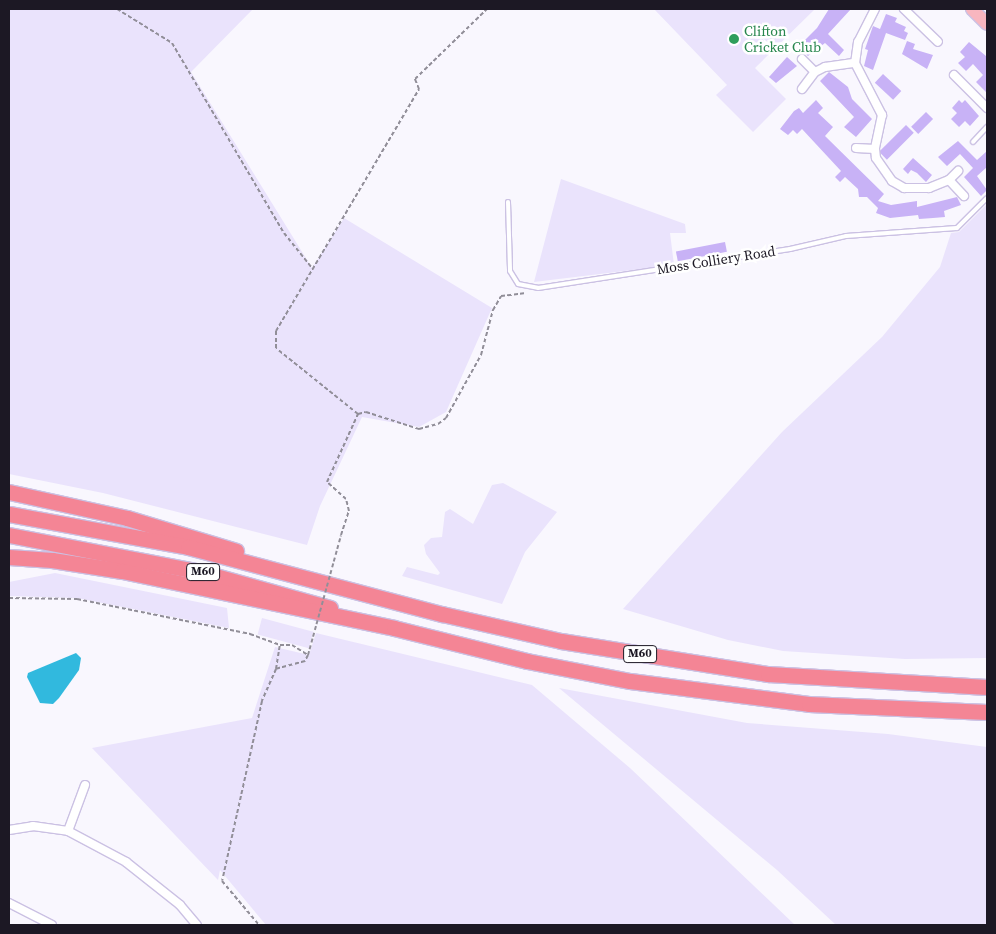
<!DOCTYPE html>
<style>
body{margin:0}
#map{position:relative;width:996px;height:934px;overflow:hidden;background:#f9f7fe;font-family:"Source Serif 4",serif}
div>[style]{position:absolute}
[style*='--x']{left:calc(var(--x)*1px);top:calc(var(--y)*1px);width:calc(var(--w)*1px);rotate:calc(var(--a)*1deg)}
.green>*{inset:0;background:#eae3fc;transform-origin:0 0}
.water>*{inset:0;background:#31b9de}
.building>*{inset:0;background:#c8b2f6;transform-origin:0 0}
.path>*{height:2px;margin-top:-1px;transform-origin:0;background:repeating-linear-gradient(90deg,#918e98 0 4px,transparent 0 6.5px)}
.roads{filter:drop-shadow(1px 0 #cbc1e3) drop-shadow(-1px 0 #cbc1e3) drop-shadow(0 1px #cbc1e3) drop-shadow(0 -1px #cbc1e3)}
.lane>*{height:4px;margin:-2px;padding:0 2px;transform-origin:2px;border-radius:2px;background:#fff}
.street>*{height:8px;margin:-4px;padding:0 4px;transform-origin:4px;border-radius:4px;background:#fff}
.primary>*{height:12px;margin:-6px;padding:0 6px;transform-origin:6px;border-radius:6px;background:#f8b6bf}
.highway>*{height:15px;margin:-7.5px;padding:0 7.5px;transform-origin:7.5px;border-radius:7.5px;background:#f48595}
.path-bridge>*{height:2px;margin-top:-1px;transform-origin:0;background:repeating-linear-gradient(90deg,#918e98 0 4px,transparent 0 6.5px)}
.dots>*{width:14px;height:14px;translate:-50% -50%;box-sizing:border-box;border:2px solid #fff;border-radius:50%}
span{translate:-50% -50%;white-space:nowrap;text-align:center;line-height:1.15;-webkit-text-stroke:5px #fff;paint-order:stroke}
.shield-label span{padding:1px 4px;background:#fff;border:1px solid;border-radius:4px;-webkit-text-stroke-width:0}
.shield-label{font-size:12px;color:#1c1824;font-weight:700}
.leisure-label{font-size:14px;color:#27864d}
.left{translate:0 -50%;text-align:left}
.street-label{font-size:14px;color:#1c1824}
.frame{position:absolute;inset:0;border:10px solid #1c1824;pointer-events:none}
</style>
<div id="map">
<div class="green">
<div style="clip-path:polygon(9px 9px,253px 9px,191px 72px,312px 268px,344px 218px,492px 308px,446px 412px,419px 427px,362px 417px,320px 506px,307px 545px,103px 493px,9px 474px)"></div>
<div style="clip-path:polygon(654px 9px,815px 9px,755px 68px,786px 99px,753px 132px,716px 95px,727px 85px)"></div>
<div style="clip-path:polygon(561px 179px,685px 224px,686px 233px,670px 233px,674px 265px,534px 282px)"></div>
<div style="clip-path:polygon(987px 204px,987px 658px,905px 659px,783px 651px,728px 640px,623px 609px,782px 432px,882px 337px,940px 267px,951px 233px,959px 232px)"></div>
<div style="clip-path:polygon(503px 483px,557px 512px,525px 552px,502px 604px,402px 576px,407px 567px,438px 575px,440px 573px,426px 554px,424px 545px,431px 538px,442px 537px,445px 512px,450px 509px,473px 524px,492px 485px)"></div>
<div style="clip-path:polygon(55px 573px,227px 608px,229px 628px,77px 598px,9px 596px,9px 582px)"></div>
<div style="left:262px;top:618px;width:53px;height:17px;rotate:15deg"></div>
<div style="clip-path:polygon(316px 633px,532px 685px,630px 768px,795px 925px,266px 925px,220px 870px,218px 880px,92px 748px,252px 718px,275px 647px,309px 655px)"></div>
<div style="clip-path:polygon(559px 688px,747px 723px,888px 734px,987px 747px,987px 925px,836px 925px,777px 870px)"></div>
</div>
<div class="water">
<div style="clip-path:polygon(76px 653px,81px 658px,79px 670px,59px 698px,53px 704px,40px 703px,27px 677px,28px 673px)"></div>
</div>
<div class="building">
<div style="clip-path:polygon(829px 9px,851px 9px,828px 34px,844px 50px,839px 56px,825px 43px,808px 56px,798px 47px,817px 28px)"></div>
<div style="clip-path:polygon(886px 14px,897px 18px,895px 22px,906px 27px,904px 31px,908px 33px,905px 40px,886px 33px,873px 70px,864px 66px,868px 50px,865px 49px,873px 26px,880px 29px)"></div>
<div style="clip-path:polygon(907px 41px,915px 44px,913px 49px,933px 55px,927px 69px,902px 54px)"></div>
<div style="clip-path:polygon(969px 42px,986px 56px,987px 93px,976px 82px,983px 75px,973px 64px,966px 71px,958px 63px,965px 57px,960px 52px)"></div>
<div style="clip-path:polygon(787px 57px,797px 66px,776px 83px,769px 77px)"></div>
<div style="clip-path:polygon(829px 72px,848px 87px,852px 99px,872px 119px,856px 137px,844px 127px,854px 117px,820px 81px)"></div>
<div style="left:883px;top:74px;width:25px;height:12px;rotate:43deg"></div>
<div style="clip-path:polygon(816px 100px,823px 108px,818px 113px,833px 127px,825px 136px,884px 194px,878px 201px,891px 205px,917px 201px,917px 207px,957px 197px,961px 205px,944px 211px,945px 217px,933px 218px,919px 219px,918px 215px,890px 218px,876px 213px,878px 208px,867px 197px,859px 197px,858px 189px,845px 177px,840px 182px,835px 177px,841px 171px,802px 129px,797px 134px,793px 130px,788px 135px,780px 129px,794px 111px,799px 108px,803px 113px)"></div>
<div style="clip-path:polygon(959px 100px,962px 103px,965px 100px,979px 116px,970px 126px,965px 121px,959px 127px,951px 119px,957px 113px,952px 108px)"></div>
<div style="left:926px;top:112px;width:10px;height:21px;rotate:45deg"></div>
<div style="left:906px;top:125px;width:11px;height:38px;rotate:45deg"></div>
<div style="clip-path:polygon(958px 141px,977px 160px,987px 151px,987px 167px,977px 176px,987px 190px,981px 196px,964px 177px,973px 168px,960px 154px,947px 166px,938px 157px)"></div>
<div style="clip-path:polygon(913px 158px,932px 175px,926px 182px,917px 173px,911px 170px,908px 174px,903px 169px)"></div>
<div style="left:725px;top:242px;width:10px;height:50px;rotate:79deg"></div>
</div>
<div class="path">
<div style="--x:117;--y:9;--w:65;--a:31.7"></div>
<div style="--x:172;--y:43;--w:221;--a:59.5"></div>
<div style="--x:284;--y:233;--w:45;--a:51.3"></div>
<div style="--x:358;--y:414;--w:105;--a:-141.2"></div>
<div style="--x:276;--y:348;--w:17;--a:-90"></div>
<div style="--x:276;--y:331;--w:281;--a:-59.4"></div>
<div style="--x:419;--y:89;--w:11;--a:-112"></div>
<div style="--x:415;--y:79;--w:100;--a:-44.2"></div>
<div style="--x:341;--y:535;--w:25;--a:-72"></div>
<div style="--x:349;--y:511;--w:12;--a:-104"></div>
<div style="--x:346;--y:499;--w:25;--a:-138"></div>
<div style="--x:327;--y:482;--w:75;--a:-65.5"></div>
<div style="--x:358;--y:414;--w:8;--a:-14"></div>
<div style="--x:366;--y:412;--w:56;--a:17.8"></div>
<div style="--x:419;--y:429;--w:20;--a:-15"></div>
<div style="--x:438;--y:424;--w:10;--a:-37"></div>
<div style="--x:446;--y:418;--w:72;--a:-60.9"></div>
<div style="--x:481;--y:355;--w:47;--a:-75.1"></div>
<div style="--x:493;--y:310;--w:16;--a:-60"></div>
<div style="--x:501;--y:296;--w:25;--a:-7"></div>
<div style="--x:9;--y:598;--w:68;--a:0.8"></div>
<div style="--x:77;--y:599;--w:177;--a:11.4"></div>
<div style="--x:250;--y:634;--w:32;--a:20"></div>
<div style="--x:280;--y:645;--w:12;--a:0"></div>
<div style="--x:292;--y:645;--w:19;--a:32"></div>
<div style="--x:308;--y:655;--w:7;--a:117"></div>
<div style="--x:305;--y:661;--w:30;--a:165"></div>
<div style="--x:276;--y:669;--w:35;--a:114"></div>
<div style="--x:262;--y:701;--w:184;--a:102.5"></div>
<div style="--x:222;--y:881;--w:57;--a:49.9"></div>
<div style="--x:276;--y:669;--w:24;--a:-81"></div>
</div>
<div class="roads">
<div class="lane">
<div style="--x:973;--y:142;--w:21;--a:-47"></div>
<div style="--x:508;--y:202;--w:69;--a:88.3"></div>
<div style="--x:510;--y:271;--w:15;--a:58"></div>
<div style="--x:518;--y:284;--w:20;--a:11"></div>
<div style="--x:538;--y:288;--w:255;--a:-8.8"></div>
<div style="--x:790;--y:249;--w:57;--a:-13.1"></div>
<div style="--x:846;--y:236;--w:111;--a:-4.1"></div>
<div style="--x:957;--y:228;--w:42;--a:-45"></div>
</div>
<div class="street">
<div style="--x:875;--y:9;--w:37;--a:117"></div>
<div style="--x:858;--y:42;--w:21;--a:98"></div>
<div style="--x:855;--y:63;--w:59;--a:62.6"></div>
<div style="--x:882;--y:115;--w:35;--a:102"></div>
<div style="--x:875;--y:149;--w:9;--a:84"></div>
<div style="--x:876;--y:158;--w:28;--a:55"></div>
<div style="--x:892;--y:181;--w:14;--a:30"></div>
<div style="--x:904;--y:188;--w:25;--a:0"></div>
<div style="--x:929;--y:188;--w:22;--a:-22"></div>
<div style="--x:949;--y:180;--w:13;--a:-45"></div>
<div style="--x:904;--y:9;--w:47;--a:44.1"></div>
<div style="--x:802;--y:59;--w:18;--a:45"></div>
<div style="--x:954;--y:75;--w:47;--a:45"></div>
<div style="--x:802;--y:89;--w:21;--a:-53"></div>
<div style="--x:815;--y:72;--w:11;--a:-27"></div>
<div style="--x:825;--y:67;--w:30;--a:-8"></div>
<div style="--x:856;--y:148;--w:19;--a:3"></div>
<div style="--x:949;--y:180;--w:22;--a:47"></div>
<div style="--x:9;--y:830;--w:24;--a:-9"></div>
<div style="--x:33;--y:826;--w:35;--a:8"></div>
<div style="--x:68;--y:831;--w:66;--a:28.1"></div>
<div style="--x:126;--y:862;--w:69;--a:38.5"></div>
<div style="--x:180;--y:905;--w:26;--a:50"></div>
<div style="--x:68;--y:831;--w:49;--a:-69.7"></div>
<div style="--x:9;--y:903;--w:48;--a:27.1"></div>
</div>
<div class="primary">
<div style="--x:972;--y:9;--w:21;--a:45"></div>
</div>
<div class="highway">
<div style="--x:9;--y:492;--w:121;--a:12.4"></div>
<div style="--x:127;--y:518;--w:114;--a:16.8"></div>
<div style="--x:9;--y:514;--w:182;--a:10.4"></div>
<div style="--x:188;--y:547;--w:263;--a:14.8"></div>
<div style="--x:442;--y:614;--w:122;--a:12.8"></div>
<div style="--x:561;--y:641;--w:210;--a:9.1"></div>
<div style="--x:768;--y:674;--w:219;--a:3.4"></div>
<div style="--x:9;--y:535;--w:196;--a:10.9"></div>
<div style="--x:201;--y:572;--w:134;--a:15.6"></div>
<div style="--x:9;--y:557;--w:43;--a:4"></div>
<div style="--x:52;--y:560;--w:71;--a:8.9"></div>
<div style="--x:122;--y:571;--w:278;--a:11.8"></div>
<div style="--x:394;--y:628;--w:137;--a:13.9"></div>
<div style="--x:527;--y:661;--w:105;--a:11"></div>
<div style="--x:630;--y:681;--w:180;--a:7.3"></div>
<div style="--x:809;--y:704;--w:178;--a:2.6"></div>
</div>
</div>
<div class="path-bridge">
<div style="--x:308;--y:655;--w:124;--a:-74.6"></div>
</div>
<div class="dots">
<div style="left:734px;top:39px;background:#2e9e5b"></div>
</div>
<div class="shield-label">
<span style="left:203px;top:572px">M60</span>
<span style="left:640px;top:654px">M60</span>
</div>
<div class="leisure-label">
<span class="left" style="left:744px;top:39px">Clifton<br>Cricket Club</span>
</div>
<div class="street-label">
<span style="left:716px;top:260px;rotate:-9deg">Moss Colliery Road</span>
</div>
<div class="frame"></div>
</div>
